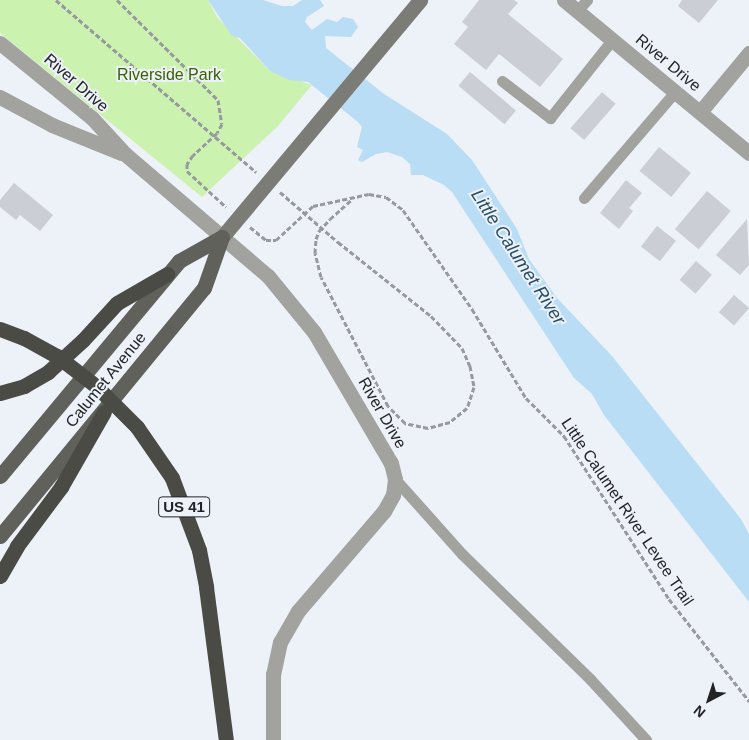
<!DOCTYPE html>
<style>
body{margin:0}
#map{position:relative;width:749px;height:740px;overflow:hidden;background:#edf1f8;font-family:Helvetica,sans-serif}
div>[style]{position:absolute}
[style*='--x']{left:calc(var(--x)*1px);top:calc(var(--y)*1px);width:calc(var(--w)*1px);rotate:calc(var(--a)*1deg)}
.green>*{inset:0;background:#cbf2af}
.water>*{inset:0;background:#b9ddf4}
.building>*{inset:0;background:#cbced4;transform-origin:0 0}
.path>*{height:3px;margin-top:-1.5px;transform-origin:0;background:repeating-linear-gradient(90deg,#97999f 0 5px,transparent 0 7.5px)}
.lane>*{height:11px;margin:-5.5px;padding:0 5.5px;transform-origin:5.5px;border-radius:5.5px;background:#a2a29f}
.street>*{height:15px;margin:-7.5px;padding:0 7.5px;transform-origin:7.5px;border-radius:7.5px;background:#a2a29f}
.secondary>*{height:15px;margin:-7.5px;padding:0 7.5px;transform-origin:7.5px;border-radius:7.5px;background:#7c7c77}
.primary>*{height:15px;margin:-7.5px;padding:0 7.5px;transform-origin:7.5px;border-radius:7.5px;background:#61615c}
.highway>*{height:15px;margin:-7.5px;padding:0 7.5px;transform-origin:7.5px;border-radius:7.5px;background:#4b4b45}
span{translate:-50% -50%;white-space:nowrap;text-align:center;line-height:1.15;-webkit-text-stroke:4px #edf1f8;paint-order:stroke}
.shield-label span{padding:1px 4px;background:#edf1f8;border:1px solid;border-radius:4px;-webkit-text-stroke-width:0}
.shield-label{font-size:15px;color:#222326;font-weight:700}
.street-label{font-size:16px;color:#222326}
.park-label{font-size:16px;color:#386102}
.water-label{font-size:18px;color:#234d65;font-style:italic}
.north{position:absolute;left:684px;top:675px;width:50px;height:50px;-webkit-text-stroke:4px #edf1f8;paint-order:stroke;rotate:220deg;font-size:14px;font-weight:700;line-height:20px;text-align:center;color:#222326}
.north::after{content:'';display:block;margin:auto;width:18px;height:22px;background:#222326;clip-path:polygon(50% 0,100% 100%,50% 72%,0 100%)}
</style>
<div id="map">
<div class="green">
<div style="clip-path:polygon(0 0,208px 0,217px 17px,270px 71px,312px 85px,278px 126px,202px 197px,0 33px)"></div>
</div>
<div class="water">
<div style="clip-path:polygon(208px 0,263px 0,282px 6px,293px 6px,302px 0,320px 0,324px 6px,307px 17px,305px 22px,312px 30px,327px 19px,337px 22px,343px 17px,353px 19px,358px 27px,351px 37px,325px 36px,326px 48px,384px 94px,447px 134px,472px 160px,517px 229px,529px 259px,557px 298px,612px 356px,741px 519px,749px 534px,749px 602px,604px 415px,592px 394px,574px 378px,452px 192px,444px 185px,423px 175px,411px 175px,410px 164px,402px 157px,387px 152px,376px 154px,362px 162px,358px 160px,363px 150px,357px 147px,362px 127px,358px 122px,308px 82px,289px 80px,270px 71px,240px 38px,232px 36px)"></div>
</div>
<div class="building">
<div style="clip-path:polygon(479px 0,514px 0,518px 3px,508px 14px,563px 59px,540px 87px,499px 54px,486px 70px,454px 44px,468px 27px,462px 22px)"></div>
<div style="clip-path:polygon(682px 0,718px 0,699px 23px,678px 6px)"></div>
<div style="left:470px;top:72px;width:60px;height:18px;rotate:40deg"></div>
<div style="left:602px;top:92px;width:18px;height:48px;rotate:41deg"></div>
<div style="left:659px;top:147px;width:41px;height:31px;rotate:39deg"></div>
<div style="clip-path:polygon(626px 180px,642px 193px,629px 208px,633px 211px,619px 229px,600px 213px)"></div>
<div style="clip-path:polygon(14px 183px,53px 215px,40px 231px,20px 215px,16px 220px,0 207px,0 200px)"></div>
<div style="left:707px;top:191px;width:31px;height:50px;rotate:40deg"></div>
<div style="clip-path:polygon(747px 219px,749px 265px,740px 275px,716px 255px)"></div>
<div style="left:657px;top:226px;width:24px;height:26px;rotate:38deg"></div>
<div style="left:696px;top:261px;width:21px;height:25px;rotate:41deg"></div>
<div style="left:734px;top:295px;width:20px;height:23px;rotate:41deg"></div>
</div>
<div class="path">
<div style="--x:56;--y:0;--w:264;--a:40.7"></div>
<div style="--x:117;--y:0;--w:142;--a:44.7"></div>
<div style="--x:218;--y:100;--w:24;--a:81"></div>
<div style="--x:222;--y:124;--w:10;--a:119"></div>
<div style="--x:217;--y:133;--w:33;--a:137"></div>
<div style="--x:193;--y:155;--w:11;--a:124"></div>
<div style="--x:187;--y:164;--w:7;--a:90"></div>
<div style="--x:187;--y:171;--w:53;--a:42.7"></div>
<div style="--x:280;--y:192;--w:77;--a:40.8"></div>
<div style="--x:338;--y:242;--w:119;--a:38.5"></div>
<div style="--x:431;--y:316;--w:45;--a:45.9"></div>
<div style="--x:462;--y:348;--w:20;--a:66"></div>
<div style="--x:470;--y:366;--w:21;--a:79"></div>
<div style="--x:474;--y:387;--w:22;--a:108"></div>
<div style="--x:467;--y:408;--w:22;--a:141"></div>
<div style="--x:450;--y:422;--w:23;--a:165"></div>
<div style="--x:428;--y:428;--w:24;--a:-168"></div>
<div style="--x:405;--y:423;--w:24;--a:-135"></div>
<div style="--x:388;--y:406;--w:145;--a:-117.4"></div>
<div style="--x:321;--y:277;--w:25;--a:-104"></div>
<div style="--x:315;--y:253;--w:14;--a:-86"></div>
<div style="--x:316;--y:239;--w:9;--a:-69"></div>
<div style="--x:319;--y:231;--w:16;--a:-47"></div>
<div style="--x:330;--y:219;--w:28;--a:-42"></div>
<div style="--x:250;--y:227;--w:21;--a:39"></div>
<div style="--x:266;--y:240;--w:10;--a:0"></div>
<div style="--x:276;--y:240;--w:50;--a:-42.6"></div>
<div style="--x:313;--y:206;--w:57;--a:-12.1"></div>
<div style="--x:369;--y:194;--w:17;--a:10"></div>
<div style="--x:386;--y:197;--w:21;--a:37"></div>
<div style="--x:403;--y:210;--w:121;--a:55.1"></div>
<div style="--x:472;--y:309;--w:104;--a:58.8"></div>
<div style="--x:526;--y:398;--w:54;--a:45"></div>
<div style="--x:564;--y:436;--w:194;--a:57.2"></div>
<div style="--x:669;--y:599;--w:130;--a:51.9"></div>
</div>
<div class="lane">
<div style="--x:577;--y:11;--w:15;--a:-48"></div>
<div style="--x:502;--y:81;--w:61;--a:37.6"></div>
<div style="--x:550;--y:118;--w:100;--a:-51.5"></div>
<div style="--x:584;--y:198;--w:140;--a:-49.4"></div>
<div style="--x:395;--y:479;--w:101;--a:48.2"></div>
<div style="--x:462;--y:554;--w:179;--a:44.3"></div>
<div style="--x:590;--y:679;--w:83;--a:47.4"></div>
</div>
<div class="street">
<div style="--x:564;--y:0;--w:240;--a:39.6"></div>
<div style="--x:0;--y:43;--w:119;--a:39.2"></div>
<div style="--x:92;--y:118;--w:49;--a:47.5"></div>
<div style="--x:125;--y:154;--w:188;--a:40.5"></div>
<div style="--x:268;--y:276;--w:72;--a:50.6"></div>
<div style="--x:314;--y:332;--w:152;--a:59.6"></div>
<div style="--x:391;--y:463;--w:16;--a:76"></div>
<div style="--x:395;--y:479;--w:16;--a:97"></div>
<div style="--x:393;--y:495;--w:18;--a:119"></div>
<div style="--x:384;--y:511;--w:132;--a:130.7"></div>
<div style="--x:298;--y:611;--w:36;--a:120"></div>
<div style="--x:280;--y:642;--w:33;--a:102"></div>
<div style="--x:273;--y:674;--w:66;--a:90"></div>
<div style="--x:0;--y:97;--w:59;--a:28.3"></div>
<div style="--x:52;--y:125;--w:74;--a:22.1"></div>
<div style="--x:700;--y:112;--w:77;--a:-50.3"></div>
</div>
<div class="secondary">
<div style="--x:222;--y:237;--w:309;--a:-50.1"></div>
</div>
<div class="primary">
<div style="--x:0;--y:476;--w:280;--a:-50.2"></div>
<div style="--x:179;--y:261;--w:49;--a:-29.2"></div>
<div style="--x:0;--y:536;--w:321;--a:-50.6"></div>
<div style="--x:204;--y:288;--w:54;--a:-70.6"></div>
</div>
<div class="highway">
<div style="--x:0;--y:329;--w:26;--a:21"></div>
<div style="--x:24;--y:338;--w:38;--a:29"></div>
<div style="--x:57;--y:356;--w:49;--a:37.6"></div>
<div style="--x:96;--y:386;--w:58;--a:45"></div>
<div style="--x:137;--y:427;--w:62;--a:55.5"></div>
<div style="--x:172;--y:478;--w:77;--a:69.4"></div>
<div style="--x:199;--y:550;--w:38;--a:79"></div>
<div style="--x:206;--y:587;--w:154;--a:82.6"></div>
<div style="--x:0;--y:393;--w:25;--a:-16"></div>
<div style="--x:24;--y:386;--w:28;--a:-30"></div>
<div style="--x:48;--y:372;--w:47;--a:-42.4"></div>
<div style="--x:83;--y:340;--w:50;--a:-47.4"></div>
<div style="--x:117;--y:303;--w:58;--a:-30.1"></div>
<div style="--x:0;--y:576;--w:34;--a:-60"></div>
<div style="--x:17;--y:546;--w:74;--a:-53.3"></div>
<div style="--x:61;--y:487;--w:86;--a:-60.2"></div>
</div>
<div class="shield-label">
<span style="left:184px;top:507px">US 41</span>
</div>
<div class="street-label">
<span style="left:668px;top:63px;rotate:40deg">River Drive</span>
<span style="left:76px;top:83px;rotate:41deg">River Drive</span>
<span style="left:106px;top:380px;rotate:-51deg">Calumet Avenue</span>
<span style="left:382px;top:413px;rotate:60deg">River Drive</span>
<span style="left:627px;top:512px;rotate:56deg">Little Calumet River Levee Trail</span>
</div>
<div class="park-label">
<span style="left:169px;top:75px">Riverside Park</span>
</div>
<div class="water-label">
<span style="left:518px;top:257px;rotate:57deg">Little Calumet River</span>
</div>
<div class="north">N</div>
</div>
